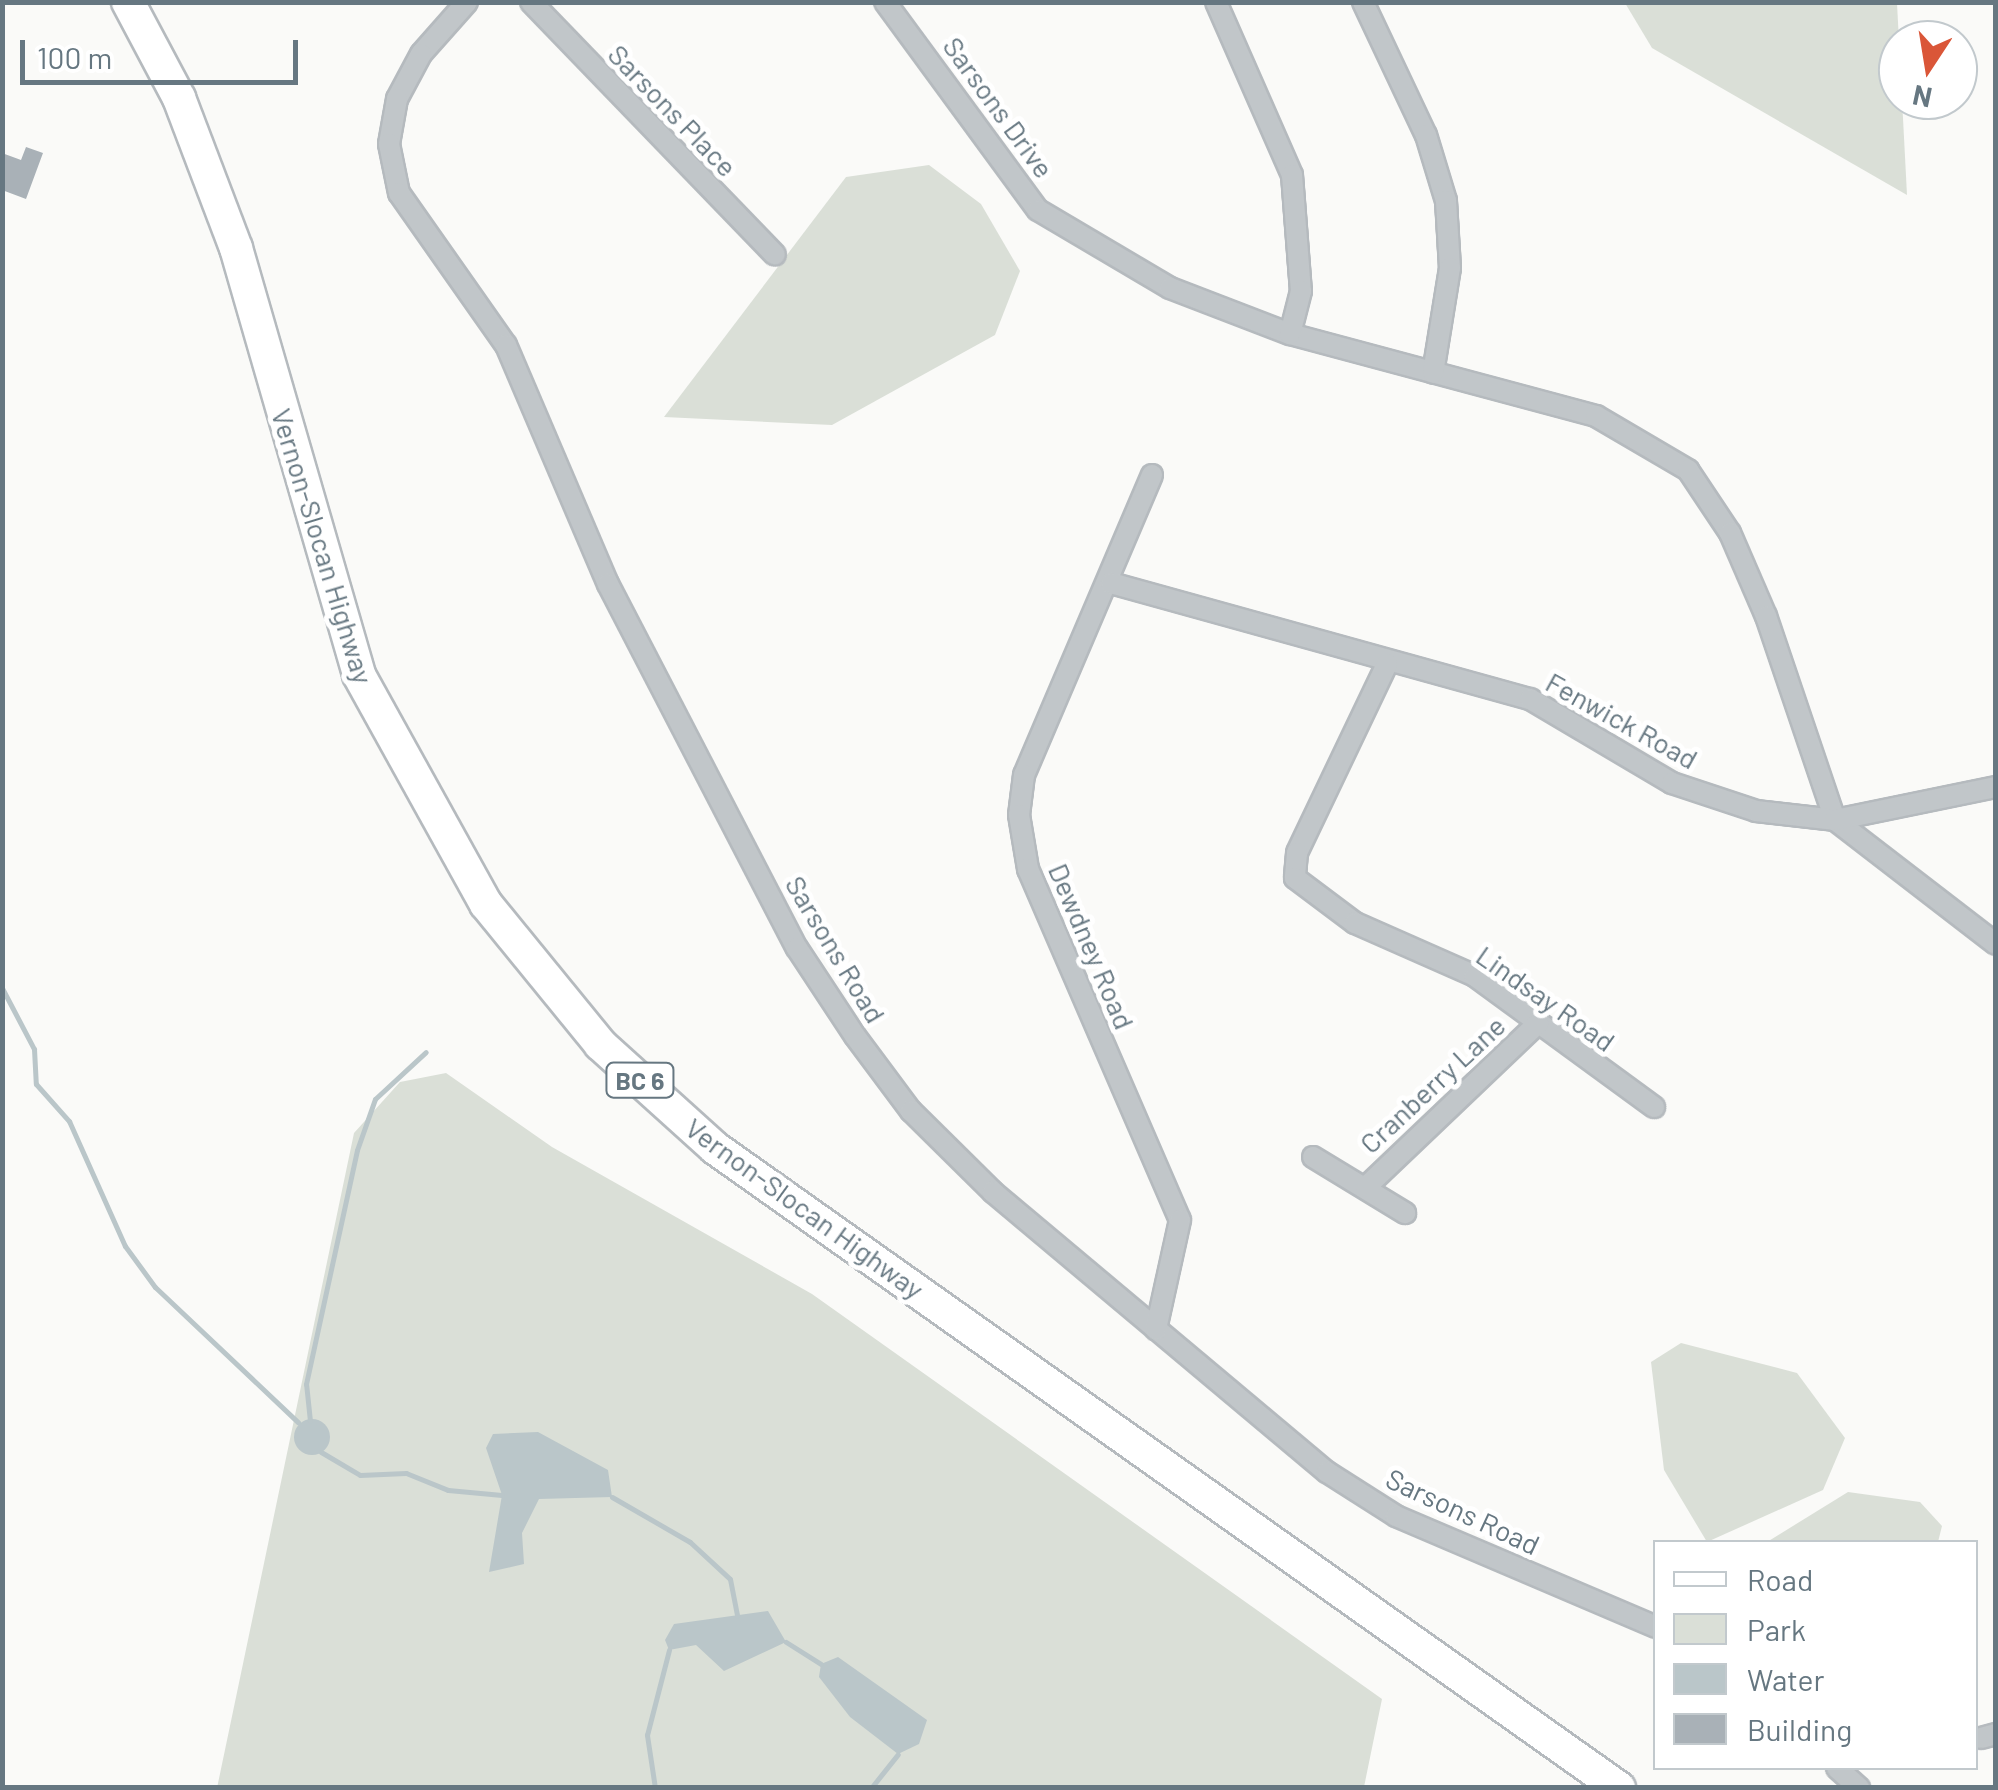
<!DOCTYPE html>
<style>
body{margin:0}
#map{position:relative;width:1998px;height:1790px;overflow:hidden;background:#fafaf8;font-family:Barlow,sans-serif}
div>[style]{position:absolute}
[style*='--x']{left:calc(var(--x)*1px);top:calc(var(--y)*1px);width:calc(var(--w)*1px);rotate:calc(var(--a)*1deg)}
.green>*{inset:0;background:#dadfd7}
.water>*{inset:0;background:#bac6c9}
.round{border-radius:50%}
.stream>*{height:5px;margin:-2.5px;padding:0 2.5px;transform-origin:2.5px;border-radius:2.5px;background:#bac6c9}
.building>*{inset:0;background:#a9b1b7}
.roads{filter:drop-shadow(2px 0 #b5babe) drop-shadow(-2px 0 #b5babe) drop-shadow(0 2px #b5babe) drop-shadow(0 -2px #b5babe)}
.street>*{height:20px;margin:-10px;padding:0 10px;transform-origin:10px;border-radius:10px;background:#c1c6c9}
.primary>*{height:32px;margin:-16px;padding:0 16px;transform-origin:16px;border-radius:16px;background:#fff}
span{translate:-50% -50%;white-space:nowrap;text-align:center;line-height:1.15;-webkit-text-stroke:10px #fff;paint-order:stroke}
.shield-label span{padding:2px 8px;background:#fff;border:2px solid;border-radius:8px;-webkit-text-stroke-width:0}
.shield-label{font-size:25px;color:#667781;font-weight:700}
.street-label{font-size:28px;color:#667781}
.frame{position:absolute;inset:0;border:5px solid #667781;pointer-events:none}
.legend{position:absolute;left:1653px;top:1540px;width:325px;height:230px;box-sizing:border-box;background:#fff;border:2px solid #c2c9cd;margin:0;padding:12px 18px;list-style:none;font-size:30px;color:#667781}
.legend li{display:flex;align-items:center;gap:20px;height:50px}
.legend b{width:50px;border:2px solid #c2c9cd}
.north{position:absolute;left:1878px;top:20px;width:100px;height:100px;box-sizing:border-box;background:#fff;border:2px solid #c2c9cd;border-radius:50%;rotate:192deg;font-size:28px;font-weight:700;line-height:40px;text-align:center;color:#667781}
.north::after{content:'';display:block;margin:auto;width:35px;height:45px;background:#da5638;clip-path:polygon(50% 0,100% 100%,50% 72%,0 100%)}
.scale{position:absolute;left:20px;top:40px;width:278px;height:45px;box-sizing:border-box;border:5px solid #667781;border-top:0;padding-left:12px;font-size:30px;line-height:35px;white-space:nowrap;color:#667781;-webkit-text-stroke:8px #fff;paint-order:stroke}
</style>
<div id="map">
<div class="green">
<div style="clip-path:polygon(1625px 3px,1897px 3px,1907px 195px,1652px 48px)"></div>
<div style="clip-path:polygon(929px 165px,981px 204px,1020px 271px,995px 335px,832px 425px,664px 417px,846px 177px)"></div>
<div style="clip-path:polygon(446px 1073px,552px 1147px,812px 1294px,1382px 1699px,1364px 1787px,217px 1788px,354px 1133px,400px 1082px)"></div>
<div style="clip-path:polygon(1681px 1343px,1797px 1373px,1845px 1438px,1823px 1490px,1707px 1542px,1664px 1470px,1651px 1362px)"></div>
<div style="clip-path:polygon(1848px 1492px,1920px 1502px,1942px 1526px,1938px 1542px,1767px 1542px)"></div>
</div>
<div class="water">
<div class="round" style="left:294px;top:1419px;width:36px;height:36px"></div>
<div style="clip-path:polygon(538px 1432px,608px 1470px,612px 1497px,539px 1499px,522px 1533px,524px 1564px,489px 1572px,502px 1495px,486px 1448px,493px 1434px)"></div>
<div style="clip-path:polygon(768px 1611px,786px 1642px,724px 1671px,696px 1645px,669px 1650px,665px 1640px,674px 1624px)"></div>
<div style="clip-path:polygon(838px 1657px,927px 1720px,919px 1744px,898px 1754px,850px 1717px,819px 1677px,821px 1664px)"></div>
</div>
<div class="stream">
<div style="--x:2;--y:988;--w:69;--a:62.3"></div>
<div style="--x:34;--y:1049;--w:35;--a:87"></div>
<div style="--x:36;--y:1084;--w:50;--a:48.3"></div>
<div style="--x:69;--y:1121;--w:137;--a:65.9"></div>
<div style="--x:125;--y:1246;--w:51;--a:53.8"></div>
<div style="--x:155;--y:1287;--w:197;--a:43.4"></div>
<div style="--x:310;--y:1421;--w:37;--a:-96"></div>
<div style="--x:306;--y:1384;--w:239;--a:-77.7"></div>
<div style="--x:357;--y:1150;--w:54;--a:-70.6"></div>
<div style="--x:375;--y:1099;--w:69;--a:-42.7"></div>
<div style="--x:321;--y:1452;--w:45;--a:30.5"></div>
<div style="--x:360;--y:1475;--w:46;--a:-2.5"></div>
<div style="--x:406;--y:1473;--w:45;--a:22"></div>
<div style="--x:448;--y:1490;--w:54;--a:5.3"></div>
<div style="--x:612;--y:1497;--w:90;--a:30"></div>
<div style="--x:690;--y:1542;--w:54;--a:42.8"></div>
<div style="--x:730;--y:1579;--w:37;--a:79"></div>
<div style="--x:786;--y:1642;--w:41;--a:32.2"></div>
<div style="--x:655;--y:1788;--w:54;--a:-98.6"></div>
<div style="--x:647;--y:1735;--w:88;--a:-75.5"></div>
<div style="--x:871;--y:1788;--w:43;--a:-51.5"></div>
</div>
<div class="building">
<div style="clip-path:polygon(26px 147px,43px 153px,26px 199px,2px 190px,2px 153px,21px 160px)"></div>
</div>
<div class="roads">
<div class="street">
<div style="--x:467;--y:2;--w:69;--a:131.5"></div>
<div style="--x:421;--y:54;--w:51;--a:118.1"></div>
<div style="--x:397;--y:99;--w:46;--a:100.1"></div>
<div style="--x:389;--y:144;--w:50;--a:78.5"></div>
<div style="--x:399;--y:193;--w:186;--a:54.9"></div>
<div style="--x:506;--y:345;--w:260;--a:66.9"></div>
<div style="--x:608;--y:584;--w:410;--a:62.6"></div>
<div style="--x:797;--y:948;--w:105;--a:56.6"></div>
<div style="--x:855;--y:1036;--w:94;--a:53.3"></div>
<div style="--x:911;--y:1111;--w:115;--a:44.6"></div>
<div style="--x:993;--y:1192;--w:436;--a:40"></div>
<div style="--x:1327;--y:1472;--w:82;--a:32.5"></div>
<div style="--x:1396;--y:1516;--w:283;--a:23.1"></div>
<div style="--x:531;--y:2;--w:351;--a:46"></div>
<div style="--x:885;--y:2;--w:258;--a:53.7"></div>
<div style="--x:1038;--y:210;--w:153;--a:30.6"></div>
<div style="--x:1170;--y:288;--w:129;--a:21"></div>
<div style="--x:1290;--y:334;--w:317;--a:15"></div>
<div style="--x:1596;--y:416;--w:107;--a:30.4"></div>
<div style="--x:1688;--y:470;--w:76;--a:56.3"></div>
<div style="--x:1730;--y:533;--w:90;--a:66.6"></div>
<div style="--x:1766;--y:616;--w:215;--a:71.3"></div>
<div style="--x:1835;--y:820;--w:203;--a:37.6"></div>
<div style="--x:1216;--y:2;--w:189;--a:66.3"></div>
<div style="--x:1292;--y:175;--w:116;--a:85.6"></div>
<div style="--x:1301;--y:291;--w:44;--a:104.3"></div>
<div style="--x:1363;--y:2;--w:147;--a:64.7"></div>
<div style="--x:1426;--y:135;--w:69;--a:73.1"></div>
<div style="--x:1446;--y:201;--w:67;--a:86.6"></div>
<div style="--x:1450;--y:268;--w:106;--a:99.2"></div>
<div style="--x:1152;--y:475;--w:326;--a:113.1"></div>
<div style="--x:1024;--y:775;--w:40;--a:97.1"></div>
<div style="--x:1019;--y:815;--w:55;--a:80.5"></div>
<div style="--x:1028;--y:869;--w:382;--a:66.6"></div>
<div style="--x:1180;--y:1220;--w:112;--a:102.4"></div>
<div style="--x:1111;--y:583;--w:435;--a:15.5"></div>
<div style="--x:1530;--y:699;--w:165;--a:30.6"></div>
<div style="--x:1672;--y:783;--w:89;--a:18.4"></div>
<div style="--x:1756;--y:811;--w:80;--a:6.5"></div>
<div style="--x:1835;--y:820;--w:164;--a:-11.6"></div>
<div style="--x:1387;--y:664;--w:209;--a:115.5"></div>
<div style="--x:1297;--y:853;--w:25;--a:95"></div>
<div style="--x:1295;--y:878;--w:75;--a:36.9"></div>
<div style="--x:1355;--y:923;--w:131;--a:23.8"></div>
<div style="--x:1475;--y:976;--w:222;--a:36.2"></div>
<div style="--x:1313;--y:1157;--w:108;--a:31.3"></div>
<div style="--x:1366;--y:1187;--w:238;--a:-43.6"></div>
<div style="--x:1981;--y:1738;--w:16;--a:-15"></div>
<div style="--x:1837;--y:1768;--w:30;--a:42"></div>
</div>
<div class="primary">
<div style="--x:128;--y:2;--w:109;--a:62"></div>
<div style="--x:179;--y:98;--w:160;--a:69.2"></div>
<div style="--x:236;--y:248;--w:444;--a:73.9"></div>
<div style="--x:359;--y:675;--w:262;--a:61"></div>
<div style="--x:486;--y:904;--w:181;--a:50.8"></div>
<div style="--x:600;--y:1044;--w:155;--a:42.1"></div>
<div style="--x:715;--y:1148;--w:1108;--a:35.3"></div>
</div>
</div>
<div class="shield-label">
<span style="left:640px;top:1080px">BC 6</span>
</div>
<div class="street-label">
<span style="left:999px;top:107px;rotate:54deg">Sarsons Drive</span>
<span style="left:673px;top:110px;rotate:46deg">Sarsons Place</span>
<span style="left:323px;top:546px;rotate:73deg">Vernon-Slocan Highway</span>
<span style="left:1622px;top:720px;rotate:29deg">Fenwick Road</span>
<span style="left:1092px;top:946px;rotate:67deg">Dewdney Road</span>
<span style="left:836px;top:949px;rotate:59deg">Sarsons Road</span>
<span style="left:1546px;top:998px;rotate:35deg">Lindsay Road</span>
<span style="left:1432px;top:1084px;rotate:-43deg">Cranberry Lane</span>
<span style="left:805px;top:1208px;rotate:36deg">Vernon-Slocan Highway</span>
<span style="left:1463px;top:1511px;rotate:25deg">Sarsons Road</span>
</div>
<div class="frame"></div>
<ul class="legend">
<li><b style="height:12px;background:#fff"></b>Road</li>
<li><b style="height:28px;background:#dadfd7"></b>Park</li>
<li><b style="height:28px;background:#bac6c9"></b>Water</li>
<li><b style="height:28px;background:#a9b1b7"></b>Building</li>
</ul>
<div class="north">N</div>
<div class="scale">100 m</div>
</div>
